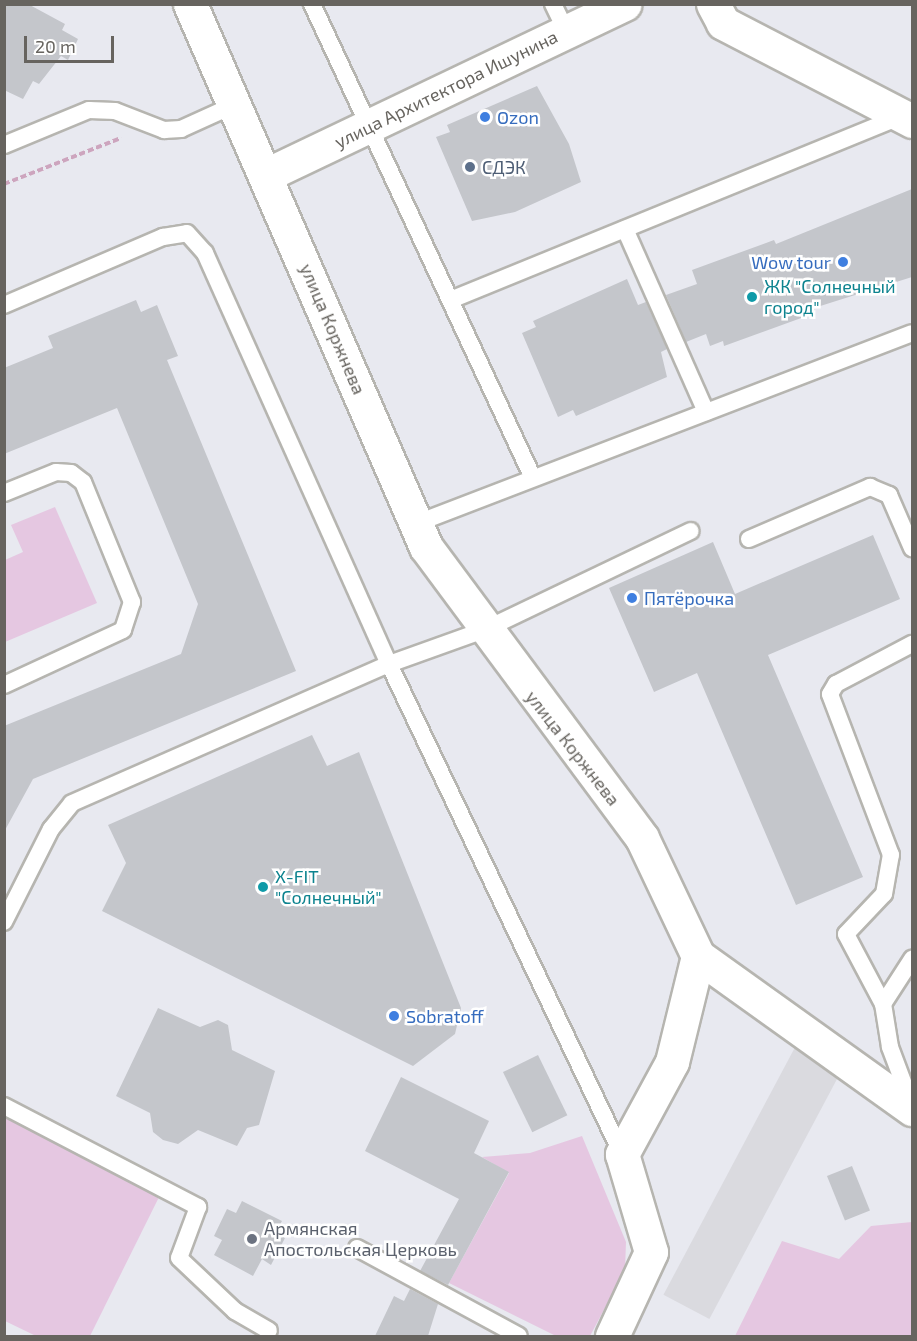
<!DOCTYPE html>
<meta charset="utf-8">
<style>
body{margin:0}
#map{position:relative;width:917px;height:1341px;overflow:hidden;background:#e8e9f0;font-family:"Exo 2",sans-serif}
div>[style]{position:absolute}
[style*='--x']{left:calc(var(--x)*1px);top:calc(var(--y)*1px);width:calc(var(--w)*1px);rotate:calc(var(--a)*1deg)}
.industrial>*{inset:0;background:#dadadf;transform-origin:0 0}
.green>*{inset:0;background:#e5c7e1}
.building>*{inset:0;background:#c4c6cb;transform-origin:0 0}
.path>*{height:4px;margin-top:-2px;transform-origin:0;background:repeating-linear-gradient(90deg,#cda5be 0 6px,transparent 0 9px)}
.roads{filter:drop-shadow(2px 0 #b6b5b0) drop-shadow(-2px 0 #b6b5b0) drop-shadow(0 2px #b6b5b0) drop-shadow(0 -2px #b6b5b0)}
.lane>*{height:16px;margin:-8px;padding:0 8px;transform-origin:8px;border-radius:8px;background:#fff}
.street>*{height:33px;margin:-16.5px;padding:0 16.5px;transform-origin:16.5px;border-radius:16.5px;background:#fff}
.dots>*{width:16px;height:16px;translate:-50% -50%;box-sizing:border-box;border:3px solid #fff;border-radius:50%}
span{translate:-50% -50%;white-space:nowrap;text-align:center;line-height:1.15;-webkit-text-stroke:5px #fff;paint-order:stroke}
.street-label{font-size:18px;color:#67645f}
.shop-label{font-size:18px;color:#366cbe}
.left{translate:0 -50%;text-align:left}
.right{translate:-100% -50%;text-align:right}
.service-label{font-size:18px;color:#4e5e75}
.culture-label{font-size:18px;color:#0d838f}
.worship-label{font-size:18px;color:#5b616d}
.frame{position:absolute;inset:0;border:6px solid #67645f;pointer-events:none}
.scale{position:absolute;left:24px;top:36px;width:90px;height:27px;box-sizing:border-box;border:3px solid #67645f;border-top:0;padding-left:8px;font-size:18px;line-height:21px;white-space:nowrap;color:#67645f;-webkit-text-stroke:4px #fff;paint-order:stroke}
</style>
<div id="map">
<div class="industrial">
<div style="left:801px;top:1036px;width:52px;height:293px;rotate:28deg"></div>
</div>
<div class="green">
<div style="clip-path:polygon(55px 507px,97px 603px,5px 642px,5px 560px,23px 552px,11px 525px)"></div>
<div style="clip-path:polygon(4px 1106px,165px 1185px,90px 1336px,36px 1336px,5px 1321px)"></div>
<div style="clip-path:polygon(582px 1136px,626px 1242px,625px 1270px,590px 1336px,556px 1336px,449px 1283px,509px 1173px,482px 1157px,530px 1153px)"></div>
<div style="clip-path:polygon(912px 1222px,912px 1336px,735px 1336px,782px 1241px,839px 1259px,871px 1226px)"></div>
</div>
<div class="building">
<div style="clip-path:polygon(4px 4px,28px 4px,65px 24px,62px 30px,78px 39px,68px 60px,61px 56px,39px 84px,33px 81px,23px 99px,4px 90px)"></div>
<div style="clip-path:polygon(537px 86px,569px 144px,581px 182px,515px 212px,472px 221px,436px 137px,450px 132px,447px 125px)"></div>
<div style="clip-path:polygon(912px 189px,912px 277px,814px 308px,815px 313px,724px 346px,723px 341px,710px 346px,706px 334px,686px 342px,666px 295px,697px 284px,692px 270px,774px 240px,776px 244px)"></div>
<div style="clip-path:polygon(627px 279px,638px 305px,646px 302px,667px 349px,661px 352px,667px 377px,576px 416px,573px 410px,558px 417px,522px 333px,536px 327px,533px 321px)"></div>
<div style="clip-path:polygon(136px 300px,141px 312px,157px 305px,178px 356px,167px 360px,296px 671px,33px 779px,4px 832px,4px 726px,181px 654px,198px 604px,117px 408px,4px 454px,4px 368px,53px 348px,48px 336px)"></div>
<div style="clip-path:polygon(873px 535px,900px 599px,768px 655px,863px 877px,796px 905px,697px 673px,654px 692px,609px 588px,713px 542px,735px 594px)"></div>
<div style="clip-path:polygon(312px 735px,327px 766px,359px 752px,461px 1008px,455px 1034px,413px 1066px,102px 911px,126px 863px,108px 825px)"></div>
<div style="clip-path:polygon(158px 1008px,200px 1027px,218px 1020px,228px 1025px,232px 1050px,275px 1071px,259px 1125px,247px 1128px,237px 1146px,198px 1130px,178px 1144px,163px 1140px,153px 1132px,150px 1113px,116px 1096px)"></div>
<div style="left:538px;top:1055px;width:67px;height:39px;rotate:64deg"></div>
<div style="clip-path:polygon(401px 1077px,489px 1121px,474px 1153px,509px 1172px,448px 1285px,420px 1271px,459px 1199px,365px 1151px)"></div>
<div style="left:852px;top:1166px;width:48px;height:27px;rotate:68deg"></div>
<div style="clip-path:polygon(242px 1201px,282px 1221px,275px 1233px,285px 1238px,271px 1265px,262px 1259px,253px 1276px,214px 1255px,222px 1240px,214px 1236px,227px 1209px,236px 1213px)"></div>
<div style="clip-path:polygon(410px 1289px,438px 1304px,428px 1336px,375px 1336px,394px 1296px,404px 1301px)"></div>
</div>
<div class="path">
<div style="--x:4;--y:184;--w:126;--a:-21.5"></div>
</div>
<div class="roads">
<div class="lane">
<div style="--x:312;--y:4;--w:523;--a:65"></div>
<div style="--x:553;--y:4;--w:30;--a:64"></div>
<div style="--x:4;--y:145;--w:92;--a:-22.4"></div>
<div style="--x:89;--y:110;--w:26;--a:2"></div>
<div style="--x:115;--y:111;--w:53;--a:21.2"></div>
<div style="--x:164;--y:130;--w:17;--a:-3"></div>
<div style="--x:181;--y:129;--w:60;--a:-24.4"></div>
<div style="--x:625;--y:229;--w:200;--a:66.1"></div>
<div style="--x:453;--y:299;--w:485;--a:-22.2"></div>
<div style="--x:4;--y:305;--w:173;--a:-23.2"></div>
<div style="--x:163;--y:237;--w:24;--a:-9"></div>
<div style="--x:187;--y:233;--w:27;--a:48"></div>
<div style="--x:205;--y:253;--w:450;--a:65.9"></div>
<div style="--x:389;--y:664;--w:543;--a:64.57"></div>
<div style="--x:4;--y:493;--w:56;--a:-22"></div>
<div style="--x:56;--y:472;--w:15;--a:4"></div>
<div style="--x:71;--y:473;--w:15;--a:37"></div>
<div style="--x:83;--y:482;--w:130;--a:67.8"></div>
<div style="--x:132;--y:602;--w:29;--a:108"></div>
<div style="--x:123;--y:630;--w:131;--a:155.2"></div>
<div style="--x:415;--y:524;--w:532;--a:-21.02"></div>
<div style="--x:749;--y:539;--w:132;--a:-23.3"></div>
<div style="--x:870;--y:487;--w:21;--a:23"></div>
<div style="--x:889;--y:495;--w:58;--a:66.5"></div>
<div style="--x:4;--y:922;--w:104;--a:-63.2"></div>
<div style="--x:51;--y:829;--w:33;--a:-51"></div>
<div style="--x:72;--y:803;--w:346;--a:-23.7"></div>
<div style="--x:389;--y:664;--w:101;--a:-19.7"></div>
<div style="--x:484;--y:630;--w:229;--a:-25.6"></div>
<div style="--x:883;--y:1004;--w:54;--a:-57.2"></div>
<div style="--x:911;--y:1103;--w:60;--a:-110.6"></div>
<div style="--x:890;--y:1047;--w:44;--a:-99.2"></div>
<div style="--x:883;--y:1004;--w:79;--a:-117.9"></div>
<div style="--x:846;--y:934;--w:55;--a:-46.5"></div>
<div style="--x:884;--y:894;--w:40;--a:-80"></div>
<div style="--x:891;--y:855;--w:172;--a:-110.8"></div>
<div style="--x:830;--y:694;--w:12;--a:-59"></div>
<div style="--x:836;--y:684;--w:86;--a:-27.8"></div>
<div style="--x:4;--y:1106;--w:219;--a:27.5"></div>
<div style="--x:198;--y:1207;--w:54;--a:110.4"></div>
<div style="--x:179;--y:1258;--w:77;--a:43.4"></div>
<div style="--x:235;--y:1311;--w:39;--a:30"></div>
<div style="--x:357;--y:1248;--w:184;--a:28.5"></div>
</div>
<div class="street">
<div style="--x:190;--y:4;--w:592;--a:66.51"></div>
<div style="--x:426;--y:547;--w:362;--a:53.4"></div>
<div style="--x:642;--y:838;--w:131;--a:64.6"></div>
<div style="--x:698;--y:956;--w:109;--a:103.8"></div>
<div style="--x:672;--y:1062;--w:105;--a:118.5"></div>
<div style="--x:622;--y:1154;--w:102;--a:73.5"></div>
<div style="--x:651;--y:1252;--w:93;--a:114.9"></div>
<div style="--x:713;--y:4;--w:21;--a:62"></div>
<div style="--x:723;--y:23;--w:213;--a:27.4"></div>
<div style="--x:268;--y:174;--w:395;--a:-25.5"></div>
<div style="--x:698;--y:956;--w:263;--a:35.6"></div>
</div>
</div>
<div class="dots">
<div style="left:485px;top:117px;background:#3f7fe0"></div>
<div style="left:470px;top:167px;background:#5c6f8a"></div>
<div style="left:843px;top:262px;background:#3f7fe0"></div>
<div style="left:752px;top:297px;background:#0f9aa8"></div>
<div style="left:632px;top:598px;background:#3f7fe0"></div>
<div style="left:263px;top:887px;background:#0f9aa8"></div>
<div style="left:394px;top:1016px;background:#3f7fe0"></div>
<div style="left:252px;top:1239px;background:#6b7280"></div>
</div>
<div class="street-label">
<span style="left:446px;top:89px;rotate:-26deg">улица Архитектора Ишунина</span>
<span style="left:333px;top:329px;rotate:67deg">улица Коржнева</span>
<span style="left:573px;top:748px;rotate:52deg">улица Коржнева</span>
</div>
<div class="shop-label">
<span class="left" style="left:497px;top:117px">Ozon</span>
<span class="right" style="left:831px;top:262px">Wow tour</span>
<span class="left" style="left:644px;top:598px">Пятёрочка</span>
<span class="left" style="left:406px;top:1016px">Sobratoff</span>
</div>
<div class="service-label">
<span class="left" style="left:482px;top:167px">СДЭК</span>
</div>
<div class="culture-label">
<span class="left" style="left:764px;top:297px">ЖК "Солнечный<br>город"</span>
<span class="left" style="left:275px;top:887px">X-FIT<br>"Солнечный"</span>
</div>
<div class="worship-label">
<span class="left" style="left:264px;top:1239px">Армянская<br>Апостольская Церковь</span>
</div>
<div class="frame"></div>
<div class="scale">20 m</div>
</div>
